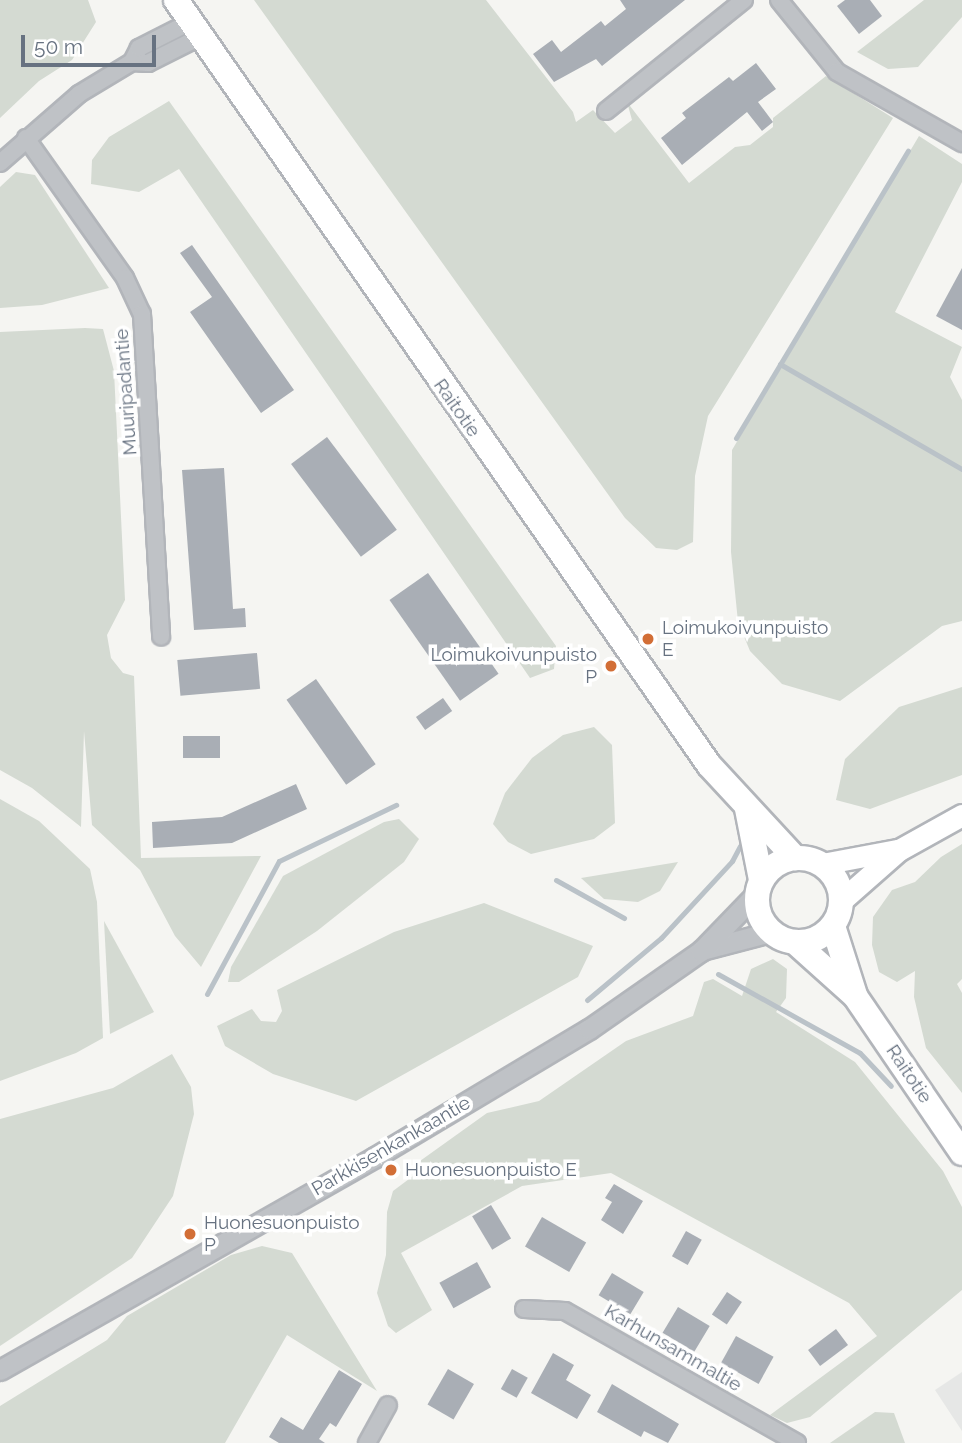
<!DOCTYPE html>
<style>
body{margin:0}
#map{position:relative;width:962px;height:1443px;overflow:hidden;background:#f5f5f2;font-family:Raleway,sans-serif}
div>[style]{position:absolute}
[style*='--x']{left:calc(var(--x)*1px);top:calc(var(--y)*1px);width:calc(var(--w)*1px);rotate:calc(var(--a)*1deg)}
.built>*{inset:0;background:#e6e7e6}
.green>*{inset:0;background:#d4dad2}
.stream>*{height:5px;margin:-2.5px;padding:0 2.5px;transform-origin:2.5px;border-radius:2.5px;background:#bac2c8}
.building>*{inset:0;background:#a9aeb5;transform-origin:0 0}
.roads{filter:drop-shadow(2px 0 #b2b5ba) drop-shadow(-2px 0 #b2b5ba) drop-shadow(0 2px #b2b5ba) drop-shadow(0 -2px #b2b5ba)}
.minor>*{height:16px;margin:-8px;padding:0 8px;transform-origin:8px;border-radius:8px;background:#bfc2c6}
.tertiary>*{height:19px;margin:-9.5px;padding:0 9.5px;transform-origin:9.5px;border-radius:9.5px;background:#bfc2c6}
.secondary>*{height:21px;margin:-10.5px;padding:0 10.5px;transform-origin:10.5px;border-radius:10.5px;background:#fff}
.primary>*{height:24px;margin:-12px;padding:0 12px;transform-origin:12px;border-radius:12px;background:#fff}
.primary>.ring{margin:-12px;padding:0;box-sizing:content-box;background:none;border:24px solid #fff;border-radius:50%}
.dots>*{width:19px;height:19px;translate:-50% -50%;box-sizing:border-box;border:4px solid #fff;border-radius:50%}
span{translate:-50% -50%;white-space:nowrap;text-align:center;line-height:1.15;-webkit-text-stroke:7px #fff;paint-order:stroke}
.street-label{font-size:19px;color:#677281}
.poi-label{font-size:19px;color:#677281}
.left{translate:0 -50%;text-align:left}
.right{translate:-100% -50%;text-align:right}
.scale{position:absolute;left:21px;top:35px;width:135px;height:32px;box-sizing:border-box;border:4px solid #677281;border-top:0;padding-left:9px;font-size:21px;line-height:24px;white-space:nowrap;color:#677281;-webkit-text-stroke:5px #fff;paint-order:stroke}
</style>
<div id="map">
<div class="built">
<div style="clip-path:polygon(962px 1372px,962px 1431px,935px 1390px)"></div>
</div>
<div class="green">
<div style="clip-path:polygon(0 0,88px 0,96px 22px,72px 60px,39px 81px,0 118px)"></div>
<div style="clip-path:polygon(254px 0,486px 0,573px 112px,576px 122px,593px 110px,615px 133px,632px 120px,627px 102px,689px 183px,735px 147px,750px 145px,773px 127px,773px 118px,826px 76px,893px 118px,708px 416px,695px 476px,693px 542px,677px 550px,656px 548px,625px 518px)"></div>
<div style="clip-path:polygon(924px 0,962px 0,962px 17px,918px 67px,888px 69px,857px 52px)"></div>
<div style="clip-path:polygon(169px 101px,556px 646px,554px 669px,530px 678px,179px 169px,139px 192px,91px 184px,92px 160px,109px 137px)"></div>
<div style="clip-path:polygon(919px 136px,962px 164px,962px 182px,895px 312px,962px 347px,950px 377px,962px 400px,962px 621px,942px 626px,840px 701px,782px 684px,750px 651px,738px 622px,731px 552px,732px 450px)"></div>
<div style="clip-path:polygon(16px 172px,35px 175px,109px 288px,42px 305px,0 308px,0 187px)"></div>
<div style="clip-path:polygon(85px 328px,103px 329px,114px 371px,125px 600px,107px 635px,111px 658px,123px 673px,134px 676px,141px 858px,261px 856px,201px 967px,175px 936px,140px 870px,92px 825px,84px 731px,81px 827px,32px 788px,0 770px,0 332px)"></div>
<div style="clip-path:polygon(962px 687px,962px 775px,870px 809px,836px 800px,845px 759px,899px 707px)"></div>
<div style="clip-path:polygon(594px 727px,612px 745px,615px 823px,594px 839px,531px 854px,508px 842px,493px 824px,505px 793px,532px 758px,563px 735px)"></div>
<div style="clip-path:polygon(0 799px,39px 821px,90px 869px,97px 902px,103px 1038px,76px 1053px,0 1081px)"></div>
<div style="clip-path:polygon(399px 819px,419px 839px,404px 862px,317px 931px,239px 982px,228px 982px,231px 967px,283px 876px,384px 822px)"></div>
<div style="clip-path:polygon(962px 844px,962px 979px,957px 984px,962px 993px,962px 1093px,926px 1048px,914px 997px,915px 971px,897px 982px,879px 972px,872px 945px,873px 917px,892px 890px,915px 882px,941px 857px)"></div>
<div style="clip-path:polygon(678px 862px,660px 891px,638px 902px,604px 899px,581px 878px)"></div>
<div style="clip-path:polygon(484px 903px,593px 946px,578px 977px,356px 1101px,273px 1074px,225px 1046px,217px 1026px,252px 1009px,261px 1021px,276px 1022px,282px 1011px,277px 990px,394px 932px)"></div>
<div style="clip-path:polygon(104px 921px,154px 1012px,110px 1034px)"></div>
<div style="clip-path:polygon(773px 959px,787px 969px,786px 998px,776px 1012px,855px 1062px,943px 1171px,962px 1207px,962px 1290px,810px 1417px,787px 1423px,770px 1415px,877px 1336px,849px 1303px,611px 1173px,522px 1186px,401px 1253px,432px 1310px,396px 1333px,388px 1326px,377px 1293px,386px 1255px,387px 1212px,393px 1191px,413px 1176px,420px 1161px,487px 1113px,539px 1101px,626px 1041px,693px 1016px,704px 982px,713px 979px,742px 996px,751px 969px)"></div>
<div style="clip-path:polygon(172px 1054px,191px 1087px,194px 1114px,173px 1196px,132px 1258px,0 1346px,0 1119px,113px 1088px)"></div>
<div style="clip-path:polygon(262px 1246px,292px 1253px,377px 1391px,287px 1335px,225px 1443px,0 1443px,0 1406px,107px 1340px,127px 1316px,231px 1255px)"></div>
<div style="clip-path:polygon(875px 1412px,894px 1413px,905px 1443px,830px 1443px)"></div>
</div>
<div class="stream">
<div style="--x:780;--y:364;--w:210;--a:30"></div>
<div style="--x:736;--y:438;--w:335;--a:-59.1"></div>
<div style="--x:556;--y:880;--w:78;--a:29.2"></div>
<div style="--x:718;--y:974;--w:162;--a:29.1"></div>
<div style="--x:860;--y:1053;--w:45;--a:46.8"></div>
<div style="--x:207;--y:994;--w:151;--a:-61.6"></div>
<div style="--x:279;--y:861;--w:130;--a:-25.6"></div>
<div style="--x:587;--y:1000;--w:97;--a:-40"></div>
<div style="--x:661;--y:938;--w:105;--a:-47.3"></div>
<div style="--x:732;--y:861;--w:17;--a:-62"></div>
</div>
<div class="building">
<div style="clip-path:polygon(620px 0,685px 0,602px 66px,596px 59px,554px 82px,533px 54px,552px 40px,561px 52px,601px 21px,605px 26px,626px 9px)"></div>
<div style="clip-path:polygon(845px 0,870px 0,882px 16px,859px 34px,837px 6px)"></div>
<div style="clip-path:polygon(756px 63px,776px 89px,758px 102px,773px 122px,762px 131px,747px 112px,682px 165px,661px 138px,686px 118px,682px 113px,729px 77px,733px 81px)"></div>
<div style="clip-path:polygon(192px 245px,294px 390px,261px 413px,190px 312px,212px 297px,180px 253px)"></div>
<div style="clip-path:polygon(962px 268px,962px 330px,936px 316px)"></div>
<div style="left:327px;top:437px;width:116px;height:45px;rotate:53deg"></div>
<div style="clip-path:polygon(224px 468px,233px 609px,245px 608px,246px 627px,194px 630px,182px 470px)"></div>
<div style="left:428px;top:573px;width:123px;height:47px;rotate:55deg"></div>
<div style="left:257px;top:653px;width:36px;height:80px;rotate:85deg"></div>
<div style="left:316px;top:679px;width:104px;height:36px;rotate:55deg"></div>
<div style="left:443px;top:698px;width:16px;height:33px;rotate:55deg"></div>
<div style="left:183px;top:736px;width:37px;height:22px"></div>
<div style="clip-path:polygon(296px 784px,307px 809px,232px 843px,153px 848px,152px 822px,222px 817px)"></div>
<div style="clip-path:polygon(614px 1184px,643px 1201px,623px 1234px,601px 1220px,612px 1202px,605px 1198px)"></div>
<div style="left:491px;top:1205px;width:39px;height:22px;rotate:59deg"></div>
<div style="left:542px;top:1217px;width:51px;height:34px;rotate:30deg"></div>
<div style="left:686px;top:1231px;width:18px;height:29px;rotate:29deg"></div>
<div style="left:477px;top:1262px;width:29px;height:43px;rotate:61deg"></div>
<div style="left:612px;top:1273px;width:37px;height:26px;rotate:31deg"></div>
<div style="left:727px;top:1292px;width:18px;height:27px;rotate:34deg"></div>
<div style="left:678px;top:1307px;width:37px;height:30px;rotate:31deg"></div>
<div style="left:836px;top:1329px;width:20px;height:35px;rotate:53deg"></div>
<div style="left:736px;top:1336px;width:43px;height:31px;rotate:29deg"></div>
<div style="clip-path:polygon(553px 1353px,574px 1365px,566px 1380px,591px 1395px,577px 1419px,531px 1393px)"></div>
<div style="left:448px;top:1369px;width:30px;height:41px;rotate:30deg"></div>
<div style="left:512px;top:1369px;width:18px;height:23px;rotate:29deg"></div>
<div style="clip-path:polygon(339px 1370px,362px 1384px,336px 1427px,330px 1423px,319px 1439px,325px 1443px,279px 1443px,269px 1437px,281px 1417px,303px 1430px)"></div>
<div style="clip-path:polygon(612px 1384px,679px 1424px,668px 1443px,644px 1431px,641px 1437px,597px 1412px)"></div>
</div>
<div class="roads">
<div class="minor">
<div style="--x:779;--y:0;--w:92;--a:51.1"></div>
<div style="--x:837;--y:72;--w:144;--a:29.6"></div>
<div style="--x:132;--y:62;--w:16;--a:4"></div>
<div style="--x:148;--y:63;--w:60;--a:-26.6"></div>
<div style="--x:606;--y:111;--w:177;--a:-38.8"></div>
<div style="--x:26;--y:138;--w:171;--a:54.7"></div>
<div style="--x:125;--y:278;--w:40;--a:65"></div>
<div style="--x:142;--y:314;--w:323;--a:86.6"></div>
<div style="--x:0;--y:163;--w:105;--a:-41.1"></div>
<div style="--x:79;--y:94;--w:62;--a:-31.1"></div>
<div style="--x:132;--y:62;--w:16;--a:-63"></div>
<div style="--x:139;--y:48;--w:59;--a:-27"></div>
<div style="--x:524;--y:1309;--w:41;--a:2.8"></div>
<div style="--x:565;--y:1311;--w:267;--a:29.6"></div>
<div style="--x:367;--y:1443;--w:43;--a:-61.1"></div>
</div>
<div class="tertiary">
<div style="--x:702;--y:950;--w:70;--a:-14.8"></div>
<div style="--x:0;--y:1370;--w:431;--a:-29.6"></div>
<div style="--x:375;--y:1157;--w:249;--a:-30.9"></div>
<div style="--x:589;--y:1029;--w:136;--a:-34.9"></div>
<div style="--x:701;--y:951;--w:79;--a:-46"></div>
</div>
<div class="secondary">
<div style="--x:822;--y:864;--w:76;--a:-10.6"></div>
<div style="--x:842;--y:900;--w:76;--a:-41.3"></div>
<div style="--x:899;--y:850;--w:72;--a:-29.1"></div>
</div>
<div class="primary">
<div style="--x:176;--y:0;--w:932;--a:55.13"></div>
<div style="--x:709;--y:765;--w:127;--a:47.2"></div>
<div style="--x:747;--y:809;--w:72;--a:78.8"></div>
<div class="ring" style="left:757px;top:858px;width:60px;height:60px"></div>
<div style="--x:833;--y:926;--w:72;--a:72.3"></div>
<div style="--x:796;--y:943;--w:79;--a:41.9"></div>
<div style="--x:855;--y:996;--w:190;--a:55.7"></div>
</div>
</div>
<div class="dots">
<div style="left:648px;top:639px;background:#d26e36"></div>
<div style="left:611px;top:666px;background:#d26e36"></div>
<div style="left:391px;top:1170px;background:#d26e36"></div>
<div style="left:190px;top:1234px;background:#d26e36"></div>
</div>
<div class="street-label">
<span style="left:126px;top:392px;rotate:-94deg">Muuripadantie</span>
<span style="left:457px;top:408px;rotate:55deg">Raitotie</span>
<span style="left:909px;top:1074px;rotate:56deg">Raitotie</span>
<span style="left:391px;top:1146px;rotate:-30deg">Parkkisenkankaantie</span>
<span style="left:673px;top:1348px;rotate:30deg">Karhunsammaltie</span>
</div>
<div class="poi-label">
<span class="left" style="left:662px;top:639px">Loimukoivunpuisto<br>E</span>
<span class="right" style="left:597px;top:666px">Loimukoivunpuisto<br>P</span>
<span class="left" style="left:405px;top:1170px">Huonesuonpuisto E</span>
<span class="left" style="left:204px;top:1234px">Huonesuonpuisto<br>P</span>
</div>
<div class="scale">50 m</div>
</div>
